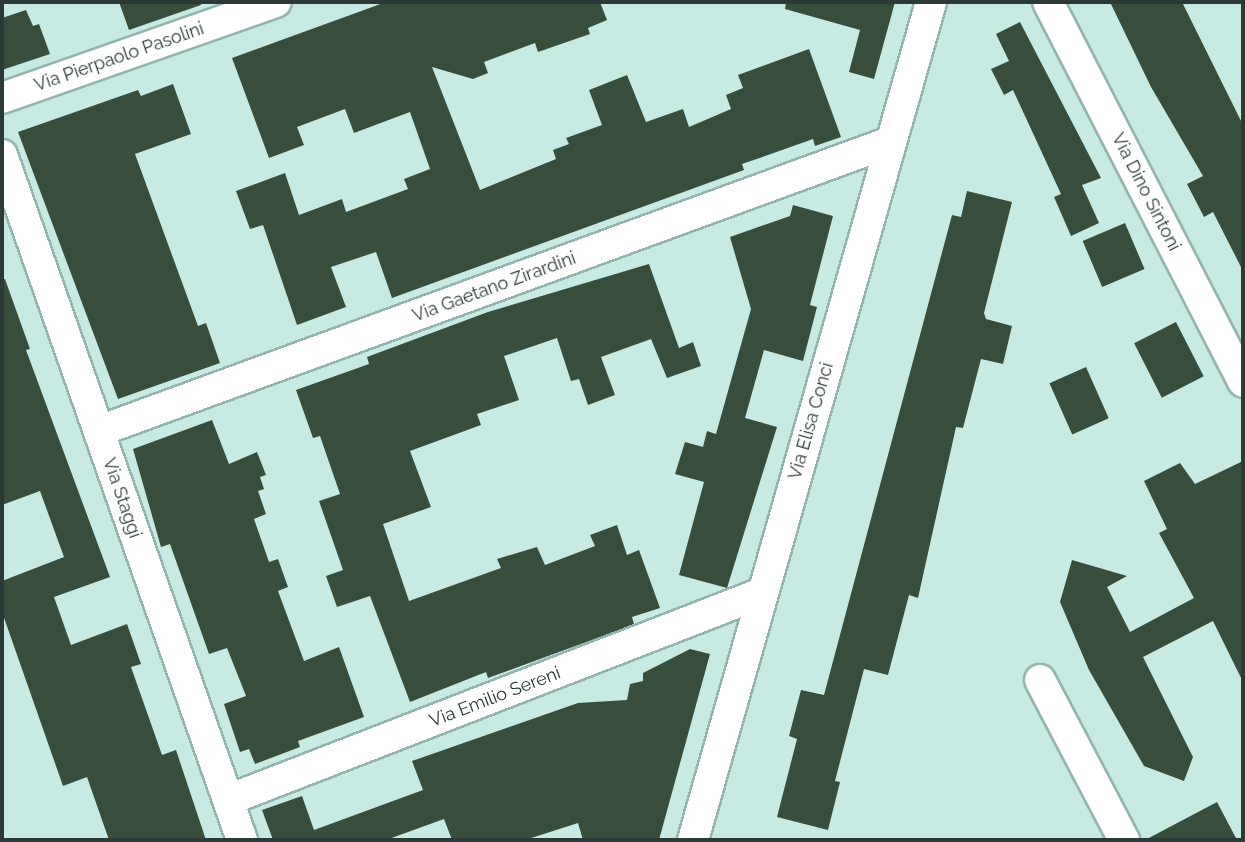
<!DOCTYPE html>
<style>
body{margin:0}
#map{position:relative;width:1245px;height:842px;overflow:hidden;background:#c7ebe2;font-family:Raleway,sans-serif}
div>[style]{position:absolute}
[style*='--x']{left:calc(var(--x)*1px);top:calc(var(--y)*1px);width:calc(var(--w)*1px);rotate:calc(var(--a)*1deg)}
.building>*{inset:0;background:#374e3d;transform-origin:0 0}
.roads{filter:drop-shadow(2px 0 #93b5ad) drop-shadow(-2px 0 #93b5ad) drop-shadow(0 2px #93b5ad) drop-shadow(0 -2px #93b5ad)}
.street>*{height:30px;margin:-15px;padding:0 15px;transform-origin:15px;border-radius:15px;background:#fff}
span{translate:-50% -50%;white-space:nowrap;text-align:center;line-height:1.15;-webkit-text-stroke:7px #fff;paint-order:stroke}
.street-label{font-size:18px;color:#2b3a36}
.frame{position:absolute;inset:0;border:4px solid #2b3a36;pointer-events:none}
</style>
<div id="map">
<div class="building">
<div style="clip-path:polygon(119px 2px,200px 2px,201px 5px,129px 30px)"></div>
<div style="clip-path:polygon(386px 2px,600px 2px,607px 20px,588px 28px,590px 34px,538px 52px,535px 43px,484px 62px,488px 73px,473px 79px,432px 67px,480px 190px,556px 159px,553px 150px,569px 144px,566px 138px,602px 125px,589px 90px,627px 75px,646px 122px,683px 109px,689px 127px,731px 109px,726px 95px,743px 88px,738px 75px,809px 49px,841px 137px,815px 146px,813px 139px,768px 155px,742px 164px,744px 170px,392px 298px,376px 252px,331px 267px,346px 307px,297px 325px,263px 225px,250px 229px,236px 191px,285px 173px,299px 215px,342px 199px,346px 212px,408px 189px,404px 179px,430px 169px,410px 112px,354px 133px,345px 109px,297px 127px,304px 145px,269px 158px,232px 58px)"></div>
<div style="clip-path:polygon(786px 2px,895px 2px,874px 79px,849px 72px,860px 30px,785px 9px)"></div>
<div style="clip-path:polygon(1110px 2px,1182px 2px,1243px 125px,1243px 271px,1213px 212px,1204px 217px,1187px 184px,1203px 176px,1151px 87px)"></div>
<div style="clip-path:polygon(26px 10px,33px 26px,39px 24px,50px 54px,2px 70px,2px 18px)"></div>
<div style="clip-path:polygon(1020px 22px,1101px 178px,1082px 185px,1099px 223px,1071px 236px,1054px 197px,1061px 194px,1013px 90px,1004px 95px,991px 69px,1009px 61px,996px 34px)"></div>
<div style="clip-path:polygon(173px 84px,191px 134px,135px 154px,198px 326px,206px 323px,220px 363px,118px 399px,18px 132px,138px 90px,141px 96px)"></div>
<div style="clip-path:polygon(967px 191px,1012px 202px,984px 313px,986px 319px,1012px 326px,1003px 364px,981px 359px,963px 428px,956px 427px,918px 598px,909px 595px,888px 675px,864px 669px,835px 781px,840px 782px,828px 830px,777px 817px,797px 739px,789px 736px,801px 690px,824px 695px,952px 215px,961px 217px)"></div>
<div style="clip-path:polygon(793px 205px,833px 216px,810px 305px,817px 307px,803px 361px,764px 350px,745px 418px,777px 427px,727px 588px,679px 575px,704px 482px,675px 474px,685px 442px,703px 447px,707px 431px,716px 434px,751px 309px,730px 237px,790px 216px)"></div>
<div style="left:1125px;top:223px;width:50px;height:46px;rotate:67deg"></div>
<div style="clip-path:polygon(649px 264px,679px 348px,693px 342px,701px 366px,667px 378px,651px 339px,601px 357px,615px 395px,588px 405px,579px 379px,571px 381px,557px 338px,504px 356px,519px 400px,477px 414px,481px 425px,410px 451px,431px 507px,383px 524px,409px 601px,501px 568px,497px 559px,537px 547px,545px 565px,595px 546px,590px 535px,617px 525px,627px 555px,639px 550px,660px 608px,632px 617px,634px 624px,619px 630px,488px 678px,486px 672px,410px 702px,370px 596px,337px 607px,326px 576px,343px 570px,319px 501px,340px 494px,320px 436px,313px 438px,296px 390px,369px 364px,367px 357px,488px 312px)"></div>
<div style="clip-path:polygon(5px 279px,30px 349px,26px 350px,110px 577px,54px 597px,71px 645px,127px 624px,141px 664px,131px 667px,162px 755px,176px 750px,206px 840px,109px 840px,87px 777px,63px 786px,2px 612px,2px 581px,64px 557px,40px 491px,2px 505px,2px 280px)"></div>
<div style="left:1176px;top:322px;width:61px;height:47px;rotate:63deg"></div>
<div style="left:1086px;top:367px;width:56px;height:40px;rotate:66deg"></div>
<div style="clip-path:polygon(212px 420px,229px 464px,257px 452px,266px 475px,260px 477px,264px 489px,258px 491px,266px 514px,254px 519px,269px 562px,278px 559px,288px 587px,278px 591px,304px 661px,339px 647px,364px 717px,298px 741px,300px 747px,255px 764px,249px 749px,240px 752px,224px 704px,246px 696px,227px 648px,209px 654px,170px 544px,161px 547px,133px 449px)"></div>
<div style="clip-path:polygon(1243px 461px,1243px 682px,1213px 621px,1143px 657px,1193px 757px,1184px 781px,1144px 766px,1089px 670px,1060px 602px,1072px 560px,1127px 576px,1107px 587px,1130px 632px,1194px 598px,1159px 533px,1167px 529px,1144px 481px,1180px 463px,1195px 484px)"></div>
<div style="clip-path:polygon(690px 649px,710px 654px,659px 840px,583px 840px,578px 823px,525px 840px,452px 840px,444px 819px,386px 840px,273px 840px,262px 810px,302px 796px,314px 830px,423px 790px,412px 761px,578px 703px,627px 700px,630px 684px,643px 681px,643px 673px)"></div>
<div style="clip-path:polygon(1217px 802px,1237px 840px,1145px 840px)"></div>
</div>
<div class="roads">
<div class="street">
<div style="--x:1048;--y:2;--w:427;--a:62.8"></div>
<div style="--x:2;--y:98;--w:290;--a:-19.3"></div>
<div style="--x:2;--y:155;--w:726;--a:70.69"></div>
<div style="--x:99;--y:431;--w:842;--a:-20.07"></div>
<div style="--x:1040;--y:680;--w:181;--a:62.3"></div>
<div style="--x:228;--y:800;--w:573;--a:-21.19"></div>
<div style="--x:693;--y:840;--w:871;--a:-74.14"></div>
</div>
</div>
<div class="street-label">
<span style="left:119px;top:57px;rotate:-19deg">Via Pierpaolo Pasolini</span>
<span style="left:1146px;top:192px;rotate:63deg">Via Dino Sintoni</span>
<span style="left:494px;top:287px;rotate:-20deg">Via Gaetano Zirardini</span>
<span style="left:811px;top:421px;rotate:-74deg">Via Elisa Conci</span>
<span style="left:122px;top:498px;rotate:71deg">Via Staggi</span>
<span style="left:495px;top:697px;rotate:-21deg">Via Emilio Sereni</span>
</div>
<div class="frame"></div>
</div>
